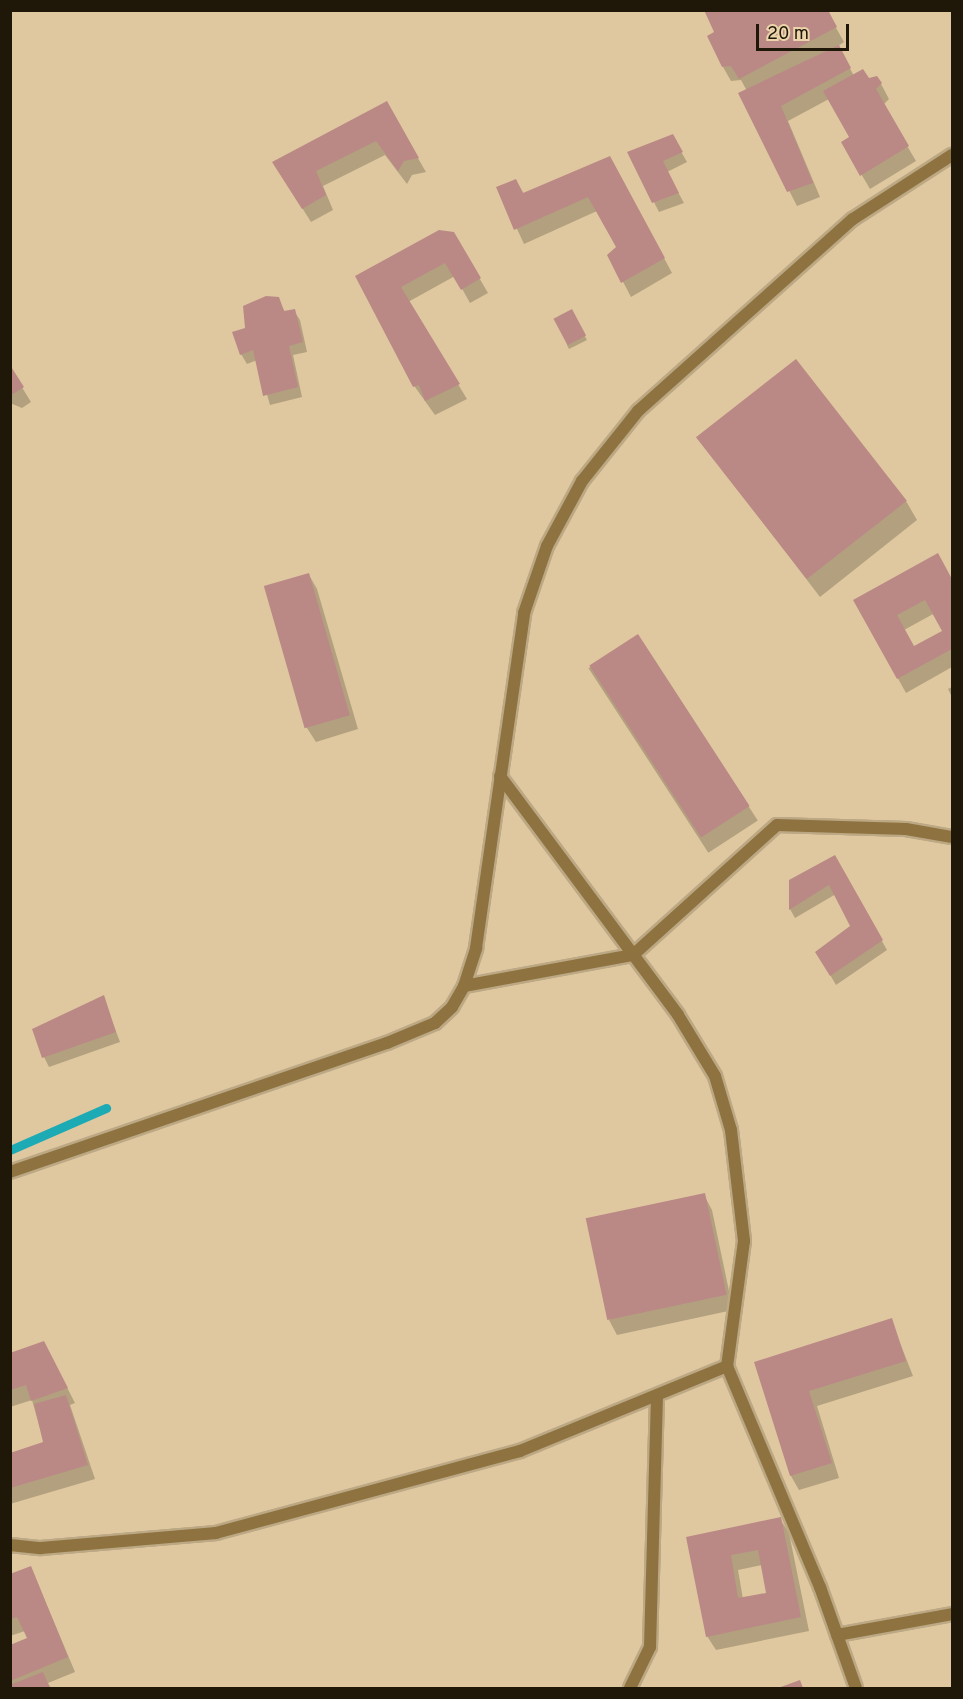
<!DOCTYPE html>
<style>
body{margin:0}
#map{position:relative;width:963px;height:1699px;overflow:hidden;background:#dfc89f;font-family:Overpass,sans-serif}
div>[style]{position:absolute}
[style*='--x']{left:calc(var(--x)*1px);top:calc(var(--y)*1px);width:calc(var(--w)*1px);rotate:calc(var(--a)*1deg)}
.shadow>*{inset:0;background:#0003;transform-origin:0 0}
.stream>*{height:9px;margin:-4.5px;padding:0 4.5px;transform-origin:4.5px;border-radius:4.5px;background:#1caab5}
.building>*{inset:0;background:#ba8986;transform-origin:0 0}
.roads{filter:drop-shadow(2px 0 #bca884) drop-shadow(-2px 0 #bca884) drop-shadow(0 2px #bca884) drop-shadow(0 -2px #bca884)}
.minor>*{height:12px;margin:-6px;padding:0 6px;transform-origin:6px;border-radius:6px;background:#8e7340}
span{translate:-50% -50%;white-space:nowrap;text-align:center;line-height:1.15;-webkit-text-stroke:4.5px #ecd5ab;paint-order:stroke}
.frame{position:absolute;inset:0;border:12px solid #1f1707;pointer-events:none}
.scale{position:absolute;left:756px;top:24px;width:93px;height:27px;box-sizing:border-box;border:3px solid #1f1707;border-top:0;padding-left:8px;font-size:18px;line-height:21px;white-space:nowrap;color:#1f1707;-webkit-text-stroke:4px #ecd5ab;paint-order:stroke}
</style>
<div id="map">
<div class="shadow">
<div style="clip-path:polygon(826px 10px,844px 42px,838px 46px,854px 76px,881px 84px,889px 99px,883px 105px,916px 161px,870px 189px,843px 143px,851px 138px,829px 99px,788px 121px,820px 197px,797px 206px,740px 94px,747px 91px,741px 80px,731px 81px,723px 67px)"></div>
<div style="clip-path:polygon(386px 103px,426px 172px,412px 175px,407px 184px,385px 155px,323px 186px,333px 210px,311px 222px,282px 176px)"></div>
<div style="clip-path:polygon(672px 136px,687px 162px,667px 172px,684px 203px,659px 212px,629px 153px)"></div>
<div style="clip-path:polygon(618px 172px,672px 273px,631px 297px,609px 255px,617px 247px,597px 211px,524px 244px,498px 188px,516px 181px,524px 194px)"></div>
<div style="clip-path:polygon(453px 233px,488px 293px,470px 303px,455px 276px,408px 302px,467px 399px,435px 415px,415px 387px,357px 277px)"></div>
<div style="clip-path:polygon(278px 299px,285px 312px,294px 311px,300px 320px,307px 352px,293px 355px,302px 397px,270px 405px,257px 360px,247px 364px,241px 354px,247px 329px)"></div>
<div style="clip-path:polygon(571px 311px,587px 340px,569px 349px,567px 345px)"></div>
<div style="clip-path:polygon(10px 368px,31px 402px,22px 408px,10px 403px)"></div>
<div style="clip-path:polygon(699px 439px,906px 501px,917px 520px,820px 597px)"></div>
<div style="clip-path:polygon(evenodd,937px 555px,952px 581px,952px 667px,906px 693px,855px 601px,937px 555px,935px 613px,944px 631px,914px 648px,904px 630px,935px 613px)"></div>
<div style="clip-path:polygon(309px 575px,317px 589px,358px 729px,316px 742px,307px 728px,266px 587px)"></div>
<div style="left:638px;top:636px;width:220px;height:59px;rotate:57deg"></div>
<div style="clip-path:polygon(952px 687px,952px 697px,948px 689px)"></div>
<div style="clip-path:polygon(835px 857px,887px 950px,836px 985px,817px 952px,852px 926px,836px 894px,795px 918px,790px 909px)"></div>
<div style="clip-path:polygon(103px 997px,120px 1042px,49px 1067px,44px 1057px)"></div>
<div style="clip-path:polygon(704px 1195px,712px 1210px,733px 1310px,617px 1335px,609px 1320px)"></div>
<div style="clip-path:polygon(891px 1320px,913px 1376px,817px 1406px,839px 1478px,799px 1490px,791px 1476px,756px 1363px)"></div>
<div style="clip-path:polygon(10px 1355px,52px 1358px,75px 1403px,70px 1405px,95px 1479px,10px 1504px,10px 1454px,44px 1443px,32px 1400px,10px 1407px)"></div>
<div style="clip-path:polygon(evenodd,780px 1519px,789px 1533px,809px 1631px,716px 1650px,707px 1636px,687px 1538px,780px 1519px,762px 1565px,768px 1594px,743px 1599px,738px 1570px,762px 1565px)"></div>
<div style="clip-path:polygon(31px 1567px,75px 1672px,48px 1683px,51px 1688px,10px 1688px,10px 1647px,29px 1639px,25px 1631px,10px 1636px,10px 1575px)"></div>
</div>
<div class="stream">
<div style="--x:10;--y:1150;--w:105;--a:-23.6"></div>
</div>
<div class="building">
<div style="clip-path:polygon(704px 10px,828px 10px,837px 27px,739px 79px,731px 66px,722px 67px,707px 36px,714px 32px)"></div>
<div style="clip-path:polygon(839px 45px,851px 68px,781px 106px,813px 183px,787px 192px,738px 93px)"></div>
<div style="clip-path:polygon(863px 69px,869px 78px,877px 76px,882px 83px,876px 89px,909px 146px,860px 176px,841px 142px,849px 137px,823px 91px)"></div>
<div style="clip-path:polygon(387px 101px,419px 158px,404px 161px,398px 171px,376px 141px,316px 171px,326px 195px,302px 209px,272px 162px)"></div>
<div style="clip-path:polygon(673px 134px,683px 152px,663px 161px,679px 193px,652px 203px,627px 152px)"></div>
<div style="clip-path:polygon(610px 156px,665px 258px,621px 283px,607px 255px,616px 247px,588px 197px,514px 230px,496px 187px,516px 179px,523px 193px)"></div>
<div style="clip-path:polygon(439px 230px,454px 232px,481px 278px,461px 290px,445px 263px,401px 287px,460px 384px,425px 401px,419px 385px,413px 387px,355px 276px)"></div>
<div style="clip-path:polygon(266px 296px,279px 297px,284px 311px,295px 309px,303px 342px,289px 346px,298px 387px,263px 396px,253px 350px,240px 355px,232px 332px,245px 328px,243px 306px)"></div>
<div style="left:572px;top:309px;width:30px;height:21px;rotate:62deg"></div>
<div style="left:796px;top:359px;width:180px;height:127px;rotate:52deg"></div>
<div style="clip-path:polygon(10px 365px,24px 387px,13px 394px,10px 393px)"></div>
<div style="clip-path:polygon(evenodd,938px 553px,952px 579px,952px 649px,897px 679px,853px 600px,938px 553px,925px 600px,942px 631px,914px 646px,897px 615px,925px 600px)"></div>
<div style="left:309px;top:573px;width:148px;height:47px;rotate:74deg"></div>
<div style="left:638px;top:634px;width:205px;height:58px;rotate:57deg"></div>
<div style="clip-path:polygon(835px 855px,883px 940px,830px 976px,815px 952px,850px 926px,829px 885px,789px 910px,789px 880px)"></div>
<div style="clip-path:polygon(104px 995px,116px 1032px,42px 1058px,32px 1029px)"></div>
<div style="left:705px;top:1193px;width:104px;height:122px;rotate:78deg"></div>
<div style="clip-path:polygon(892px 1318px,906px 1361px,809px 1391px,832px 1463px,790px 1476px,754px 1362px)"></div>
<div style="clip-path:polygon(44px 1341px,68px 1388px,31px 1401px,26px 1385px,10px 1390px,10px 1353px)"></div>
<div style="clip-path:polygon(66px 1395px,88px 1465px,10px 1488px,10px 1453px,43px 1442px,34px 1404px)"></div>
<div style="clip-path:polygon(evenodd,781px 1517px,801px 1617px,706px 1637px,686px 1537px,781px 1517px,758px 1550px,766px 1593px,738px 1598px,731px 1555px,758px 1550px)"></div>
<div style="clip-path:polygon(31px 1566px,68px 1657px,10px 1681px,10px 1645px,27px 1638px,17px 1617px,10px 1619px,10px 1574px)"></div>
<div style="clip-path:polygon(43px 1672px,50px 1688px,10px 1688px,10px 1685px)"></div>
<div style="clip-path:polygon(800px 1680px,803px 1688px,778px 1688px)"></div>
</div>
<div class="roads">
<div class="minor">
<div style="--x:500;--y:776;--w:298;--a:53.3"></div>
<div style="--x:678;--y:1015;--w:71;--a:58.8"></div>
<div style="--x:715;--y:1076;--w:56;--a:73.5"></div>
<div style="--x:731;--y:1130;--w:112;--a:83.3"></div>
<div style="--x:744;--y:1241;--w:126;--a:97.7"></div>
<div style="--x:727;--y:1366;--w:240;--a:67.2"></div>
<div style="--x:820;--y:1587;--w:107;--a:70.4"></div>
<div style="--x:464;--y:986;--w:172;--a:-10.4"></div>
<div style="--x:633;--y:955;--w:194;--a:-42.1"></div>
<div style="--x:777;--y:825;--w:129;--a:1.8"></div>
<div style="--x:906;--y:829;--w:47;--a:9.9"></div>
<div style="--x:10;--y:1172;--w:398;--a:-18.9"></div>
<div style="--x:387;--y:1043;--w:52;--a:-22.6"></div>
<div style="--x:435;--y:1023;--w:23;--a:-43"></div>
<div style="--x:452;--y:1007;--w:24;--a:-60"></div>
<div style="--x:464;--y:986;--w:40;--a:-72"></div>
<div style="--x:476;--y:948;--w:338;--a:-81.8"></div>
<div style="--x:524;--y:613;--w:71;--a:-71.1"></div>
<div style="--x:547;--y:546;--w:74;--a:-61.7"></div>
<div style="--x:582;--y:481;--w:90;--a:-51.3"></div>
<div style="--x:638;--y:411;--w:288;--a:-41.8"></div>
<div style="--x:853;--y:219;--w:118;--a:-32.9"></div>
<div style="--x:10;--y:1545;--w:31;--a:6"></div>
<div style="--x:41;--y:1548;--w:176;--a:-4.9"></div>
<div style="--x:216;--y:1533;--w:315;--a:-15.1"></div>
<div style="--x:520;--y:1451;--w:224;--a:-22.3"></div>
<div style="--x:837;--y:1635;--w:117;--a:-10.3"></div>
<div style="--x:630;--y:1688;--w:46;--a:-64"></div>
<div style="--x:650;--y:1647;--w:250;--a:-88.4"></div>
</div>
</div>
<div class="frame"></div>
<div class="scale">20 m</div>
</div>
